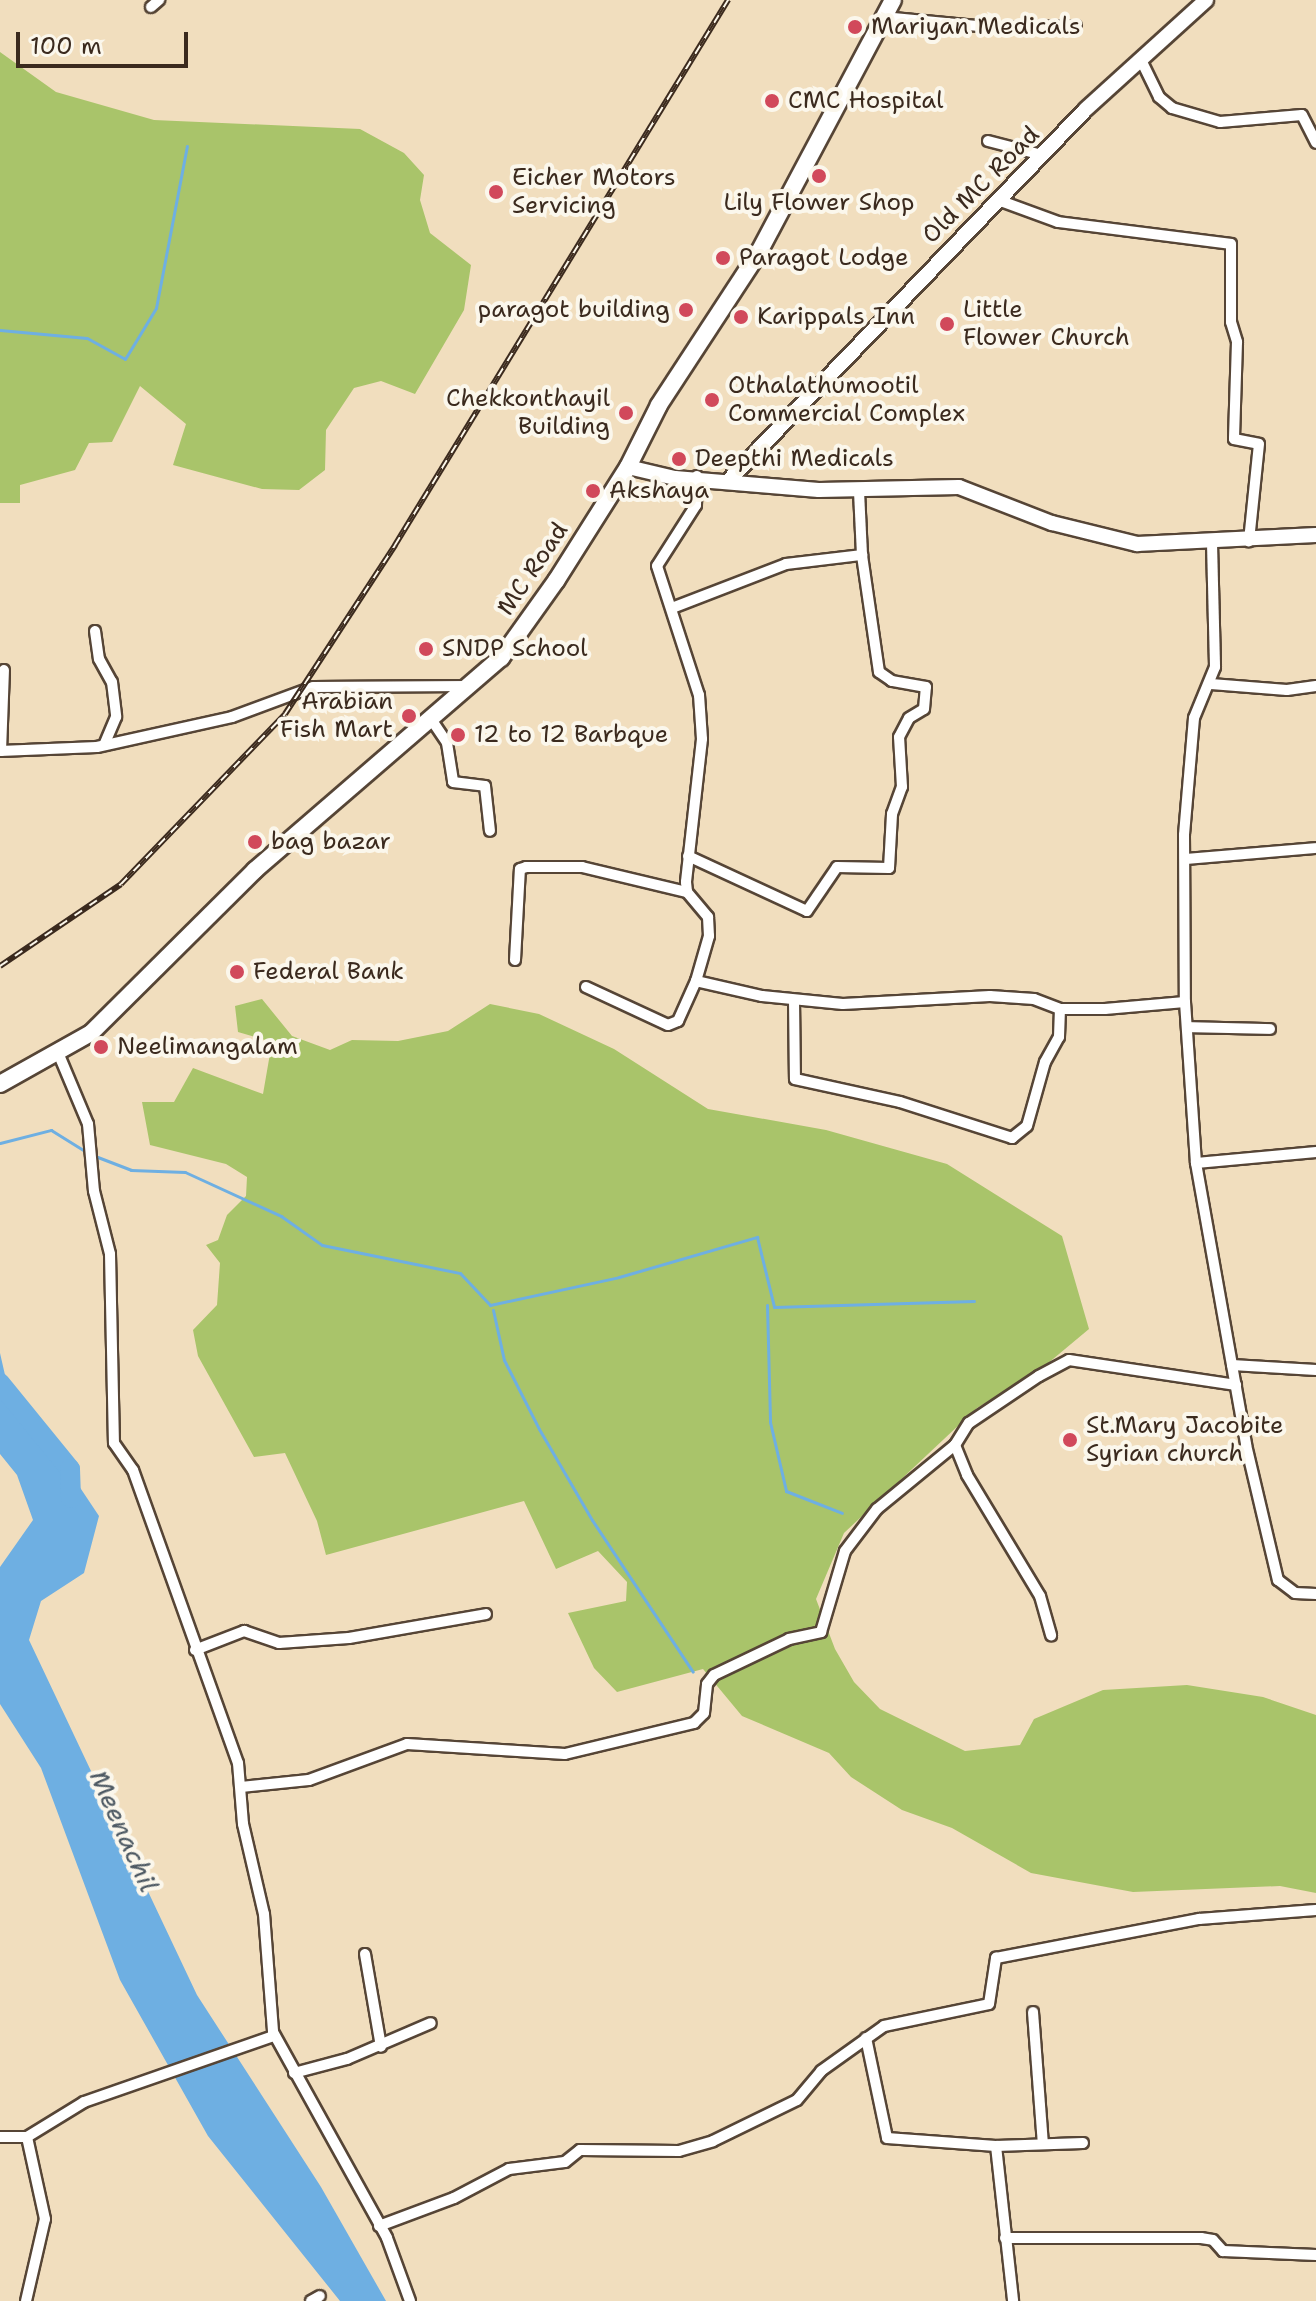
<!DOCTYPE html>
<style>
body{margin:0}
#map{position:relative;width:1316px;height:2301px;overflow:hidden;background:#f1debe;font-family:"Shantell Sans",sans-serif}
div>[style]{position:absolute}
[style*='--x']{left:calc(var(--x)*1px);top:calc(var(--y)*1px);width:calc(var(--w)*1px);rotate:calc(var(--a)*1deg)}
.green>*{inset:0;background:#a9c46a}
.water>*{inset:0;background:#6eafe2}
.stream>*{height:3px;margin:-1.5px;padding:0 1.5px;transform-origin:1.5px;border-radius:1.5px;background:#6eafe2}
.river>*{height:20px;margin:-10px;padding:0 10px;transform-origin:10px;border-radius:10px;background:#6eafe2}
.roads{filter:drop-shadow(2px 0 #564536) drop-shadow(-2px 0 #564536) drop-shadow(0 2px #564536) drop-shadow(0 -2px #564536)}
.minor>*{height:10px;margin:-5px;padding:0 5px;transform-origin:5px;border-radius:5px;background:#fff}
.secondary>*{height:14px;margin:-7px;padding:0 7px;transform-origin:7px;border-radius:7px;background:#fff}
.primary>*{height:16px;margin:-8px;padding:0 8px;transform-origin:8px;border-radius:8px;background:#fff}
.rail>*{height:6px;margin-top:-3px;transform-origin:0;background:repeating-linear-gradient(90deg,#fbf7ec 0 9px,#3b2a1e 0 18px);box-sizing:border-box;border-block:2px solid #3b2a1e}
.dots>*{width:22px;height:22px;translate:-50% -50%;box-sizing:border-box;border:4px solid #fbf7ec;border-radius:50%}
span{translate:-50% -50%;white-space:nowrap;text-align:center;line-height:1.15;-webkit-text-stroke:8px #fbf7ec;paint-order:stroke}
.poi-label{font-size:24px;color:#3b2a1e}
.left{translate:0 -50%;text-align:left}
.right{translate:-100% -50%;text-align:right}
.street-label{font-size:24px;color:#3b2a1e}
.water-label{font-size:26px;color:#4d5963;font-style:italic}
.scale{position:absolute;left:16px;top:32px;width:172px;height:36px;box-sizing:border-box;border:4px solid #3b2a1e;border-top:0;padding-left:10px;font-size:24px;line-height:28px;white-space:nowrap;color:#3b2a1e;-webkit-text-stroke:6px #fbf7ec;paint-order:stroke}
</style>
<div id="map">
<div class="green">
<div style="clip-path:polygon(0 52px,56px 92px,154px 120px,360px 129px,404px 153px,424px 175px,420px 200px,430px 233px,471px 265px,464px 310px,415px 394px,381px 381px,354px 388px,326px 430px,325px 470px,299px 490px,262px 489px,173px 465px,186px 424px,140px 386px,112px 442px,89px 443px,75px 470px,20px 485px,20px 503px,0 503px)"></div>
<div style="clip-path:polygon(262px 999px,292px 1036px,330px 1050px,352px 1040px,398px 1041px,448px 1031px,490px 1004px,539px 1014px,614px 1049px,708px 1109px,826px 1130px,947px 1164px,1062px 1236px,1089px 1329px,1041px 1369px,977px 1408px,844px 1533px,816px 1599px,835px 1649px,854px 1682px,880px 1709px,965px 1751px,1020px 1745px,1034px 1719px,1103px 1690px,1187px 1685px,1263px 1697px,1316px 1715px,1316px 1893px,1280px 1886px,1133px 1892px,1031px 1873px,952px 1828px,902px 1810px,851px 1777px,829px 1753px,742px 1716px,703px 1669px,617px 1692px,594px 1668px,568px 1613px,626px 1601px,627px 1582px,598px 1551px,556px 1569px,524px 1501px,326px 1555px,317px 1521px,285px 1453px,254px 1457px,198px 1356px,193px 1330px,217px 1305px,220px 1263px,206px 1245px,218px 1240px,227px 1215px,246px 1196px,247px 1177px,226px 1164px,150px 1145px,142px 1102px,174px 1102px,193px 1068px,263px 1094px,272px 1042px,238px 1032px,235px 1006px)"></div>
</div>
<div class="water">
<div style="clip-path:polygon(0 1353px,5px 1375px,99px 1516px,84px 1573px,41px 1601px,29px 1640px,197px 1995px,321px 2187px,386px 2301px,340px 2301px,208px 2136px,120px 1980px,41px 1768px,0 1704px,0 1567px,33px 1520px,17px 1475px,0 1454px)"></div>
</div>
<div class="stream">
<div style="--x:0;--y:330;--w:87;--a:5.3"></div>
<div style="--x:87;--y:338;--w:43;--a:28.9"></div>
<div style="--x:125;--y:359;--w:60;--a:-58.7"></div>
<div style="--x:156;--y:308;--w:165;--a:-79.2"></div>
<div style="--x:0;--y:1143;--w:53;--a:-14.3"></div>
<div style="--x:51;--y:1130;--w:44;--a:31.9"></div>
<div style="--x:95;--y:1156;--w:39;--a:21"></div>
<div style="--x:131;--y:1170;--w:54;--a:2.1"></div>
<div style="--x:185;--y:1172;--w:106;--a:24.6"></div>
<div style="--x:281;--y:1216;--w:50;--a:35.3"></div>
<div style="--x:322;--y:1245;--w:141;--a:11.5"></div>
<div style="--x:460;--y:1273;--w:44;--a:46.8"></div>
<div style="--x:490;--y:1305;--w:132;--a:-12.2"></div>
<div style="--x:619;--y:1277;--w:144;--a:-16.2"></div>
<div style="--x:757;--y:1237;--w:72;--a:76.3"></div>
<div style="--x:774;--y:1307;--w:200;--a:-1.7"></div>
<div style="--x:767;--y:1305;--w:117;--a:88.5"></div>
<div style="--x:770;--y:1422;--w:71;--a:76.9"></div>
<div style="--x:786;--y:1491;--w:60;--a:21.4"></div>
<div style="--x:493;--y:1310;--w:51;--a:77.6"></div>
<div style="--x:504;--y:1360;--w:77;--a:63.1"></div>
<div style="--x:539;--y:1429;--w:105;--a:59.8"></div>
<div style="--x:592;--y:1520;--w:182;--a:56.4"></div>
</div>
<div class="river">
<div style="--x:0;--y:1383;--w:111;--a:50.9"></div>
<div style="--x:70;--y:1469;--w:29;--a:88"></div>
</div>
<div class="roads">
<div class="minor">
<div style="--x:151;--y:7;--w:11;--a:-41"></div>
<div style="--x:883;--y:17;--w:118;--a:5.4"></div>
<div style="--x:1000;--y:28;--w:76;--a:-1.5"></div>
<div style="--x:1142;--y:62;--w:39;--a:64"></div>
<div style="--x:1159;--y:97;--w:17;--a:40"></div>
<div style="--x:1172;--y:108;--w:50;--a:16.3"></div>
<div style="--x:1220;--y:122;--w:82;--a:-4.9"></div>
<div style="--x:1302;--y:115;--w:31;--a:63"></div>
<div style="--x:988;--y:141;--w:56;--a:14.5"></div>
<div style="--x:998;--y:200;--w:64;--a:20.1"></div>
<div style="--x:1058;--y:222;--w:174;--a:7.2"></div>
<div style="--x:1231;--y:244;--w:78;--a:90"></div>
<div style="--x:1231;--y:322;--w:21;--a:73"></div>
<div style="--x:1237;--y:342;--w:97;--a:91.8"></div>
<div style="--x:1234;--y:439;--w:25;--a:11"></div>
<div style="--x:1259;--y:444;--w:98;--a:95.9"></div>
<div style="--x:697;--y:476;--w:29;--a:92"></div>
<div style="--x:696;--y:505;--w:72;--a:122.6"></div>
<div style="--x:657;--y:566;--w:136;--a:72"></div>
<div style="--x:699;--y:695;--w:44;--a:86.1"></div>
<div style="--x:702;--y:739;--w:144;--a:96.4"></div>
<div style="--x:686;--y:882;--w:10;--a:84"></div>
<div style="--x:687;--y:892;--w:33;--a:50"></div>
<div style="--x:708;--y:917;--w:19;--a:87"></div>
<div style="--x:709;--y:936;--w:47;--a:106.1"></div>
<div style="--x:696;--y:981;--w:68;--a:12.8"></div>
<div style="--x:762;--y:996;--w:81;--a:5.6"></div>
<div style="--x:843;--y:1004;--w:147;--a:-3.1"></div>
<div style="--x:990;--y:996;--w:44;--a:3.9"></div>
<div style="--x:1034;--y:999;--w:28;--a:21"></div>
<div style="--x:1060;--y:1009;--w:45;--a:0"></div>
<div style="--x:1105;--y:1009;--w:80;--a:-5"></div>
<div style="--x:1212;--y:543;--w:124;--a:88.6"></div>
<div style="--x:1215;--y:667;--w:55;--a:112.4"></div>
<div style="--x:1194;--y:718;--w:117;--a:94.9"></div>
<div style="--x:1184;--y:835;--w:167;--a:89.7"></div>
<div style="--x:1185;--y:1002;--w:161;--a:86.1"></div>
<div style="--x:1196;--y:1163;--w:286;--a:79.9"></div>
<div style="--x:1246;--y:1445;--w:139;--a:76.7"></div>
<div style="--x:1278;--y:1580;--w:21;--a:37"></div>
<div style="--x:1295;--y:1593;--w:21;--a:3"></div>
<div style="--x:672;--y:608;--w:122;--a:-21.1"></div>
<div style="--x:786;--y:564;--w:77;--a:-6.8"></div>
<div style="--x:862;--y:555;--w:63;--a:-92.7"></div>
<div style="--x:95;--y:631;--w:28;--a:82"></div>
<div style="--x:99;--y:659;--w:26;--a:61"></div>
<div style="--x:112;--y:682;--w:35;--a:83"></div>
<div style="--x:116;--y:717;--w:30;--a:113"></div>
<div style="--x:1211;--y:684;--w:76;--a:4.5"></div>
<div style="--x:1287;--y:690;--w:29;--a:-8"></div>
<div style="--x:431;--y:719;--w:29;--a:56"></div>
<div style="--x:447;--y:743;--w:39;--a:81"></div>
<div style="--x:453;--y:782;--w:32;--a:7"></div>
<div style="--x:485;--y:786;--w:45;--a:83.7"></div>
<div style="--x:0;--y:751;--w:97;--a:-2.4"></div>
<div style="--x:97;--y:747;--w:138;--a:-12.5"></div>
<div style="--x:232;--y:717;--w:86;--a:-20.3"></div>
<div style="--x:313;--y:687;--w:156;--a:-0.4"></div>
<div style="--x:1;--y:751;--w:81;--a:-87.9"></div>
<div style="--x:688;--y:856;--w:131;--a:24.8"></div>
<div style="--x:807;--y:911;--w:53;--a:-55.7"></div>
<div style="--x:837;--y:867;--w:52;--a:1.1"></div>
<div style="--x:889;--y:868;--w:54;--a:-86.8"></div>
<div style="--x:892;--y:814;--w:29;--a:-70"></div>
<div style="--x:902;--y:787;--w:50;--a:-93.4"></div>
<div style="--x:899;--y:737;--w:21;--a:-62"></div>
<div style="--x:909;--y:718;--w:17;--a:-31"></div>
<div style="--x:924;--y:709;--w:22;--a:-85"></div>
<div style="--x:926;--y:687;--w:35;--a:-170"></div>
<div style="--x:892;--y:681;--w:16;--a:-145"></div>
<div style="--x:879;--y:672;--w:118;--a:-98.3"></div>
<div style="--x:1185;--y:859;--w:131;--a:-4.8"></div>
<div style="--x:515;--y:960;--w:91;--a:-86.9"></div>
<div style="--x:520;--y:869;--w:6;--a:-18"></div>
<div style="--x:526;--y:867;--w:56;--a:0"></div>
<div style="--x:582;--y:867;--w:108;--a:13.4"></div>
<div style="--x:586;--y:987;--w:90;--a:24.9"></div>
<div style="--x:668;--y:1025;--w:11;--a:-22"></div>
<div style="--x:678;--y:1021;--w:44;--a:-65.8"></div>
<div style="--x:794;--y:1000;--w:79;--a:89.3"></div>
<div style="--x:795;--y:1079;--w:107;--a:12.4"></div>
<div style="--x:900;--y:1102;--w:118;--a:17.8"></div>
<div style="--x:1012;--y:1138;--w:19;--a:-39"></div>
<div style="--x:1027;--y:1126;--w:66;--a:-74.3"></div>
<div style="--x:1045;--y:1062;--w:29;--a:-61"></div>
<div style="--x:1059;--y:1037;--w:28;--a:-88"></div>
<div style="--x:1188;--y:1027;--w:82;--a:1.4"></div>
<div style="--x:59;--y:1055;--w:75;--a:67.2"></div>
<div style="--x:88;--y:1124;--w:67;--a:84.9"></div>
<div style="--x:94;--y:1191;--w:65;--a:75.7"></div>
<div style="--x:110;--y:1254;--w:189;--a:88.8"></div>
<div style="--x:114;--y:1443;--w:33;--a:55"></div>
<div style="--x:133;--y:1470;--w:311;--a:70.3"></div>
<div style="--x:238;--y:1763;--w:61;--a:85.3"></div>
<div style="--x:243;--y:1824;--w:92;--a:76.9"></div>
<div style="--x:264;--y:1914;--w:118;--a:85.6"></div>
<div style="--x:273;--y:2032;--w:235;--a:61"></div>
<div style="--x:387;--y:2238;--w:67;--a:69.9"></div>
<div style="--x:1196;--y:1163;--w:121;--a:-5.2"></div>
<div style="--x:1232;--y:1365;--w:84;--a:3.4"></div>
<div style="--x:955;--y:1445;--w:32;--a:68"></div>
<div style="--x:967;--y:1475;--w:141;--a:58.9"></div>
<div style="--x:1040;--y:1596;--w:41;--a:74.2"></div>
<div style="--x:195;--y:1650;--w:53;--a:-21.2"></div>
<div style="--x:244;--y:1631;--w:37;--a:19"></div>
<div style="--x:279;--y:1643;--w:70;--a:-4.1"></div>
<div style="--x:349;--y:1638;--w:139;--a:-9.9"></div>
<div style="--x:241;--y:1787;--w:68;--a:-5.9"></div>
<div style="--x:309;--y:1780;--w:104;--a:-20.2"></div>
<div style="--x:407;--y:1744;--w:158;--a:3.6"></div>
<div style="--x:565;--y:1754;--w:133;--a:-13.5"></div>
<div style="--x:694;--y:1723;--w:14;--a:-45"></div>
<div style="--x:704;--y:1713;--w:29;--a:-84"></div>
<div style="--x:707;--y:1684;--w:11;--a:-52"></div>
<div style="--x:714;--y:1675;--w:83;--a:-25.6"></div>
<div style="--x:789;--y:1639;--w:33;--a:-12"></div>
<div style="--x:821;--y:1632;--w:84;--a:-73.5"></div>
<div style="--x:845;--y:1551;--w:53;--a:-52.7"></div>
<div style="--x:877;--y:1509;--w:101;--a:-39.4"></div>
<div style="--x:955;--y:1445;--w:26;--a:-58"></div>
<div style="--x:969;--y:1423;--w:84;--a:-33.9"></div>
<div style="--x:1039;--y:1376;--w:34;--a:-28"></div>
<div style="--x:1069;--y:1360;--w:169;--a:8.5"></div>
<div style="--x:365;--y:1954;--w:94;--a:80.2"></div>
<div style="--x:1033;--y:2012;--w:132;--a:85.7"></div>
<div style="--x:866;--y:2038;--w:102;--a:78.1"></div>
<div style="--x:887;--y:2138;--w:109;--a:4.2"></div>
<div style="--x:996;--y:2146;--w:87;--a:-2"></div>
<div style="--x:294;--y:2073;--w:55;--a:-14.8"></div>
<div style="--x:347;--y:2059;--w:91;--a:-23.2"></div>
<div style="--x:0;--y:2137;--w:27;--a:0"></div>
<div style="--x:27;--y:2137;--w:67;--a:-31.6"></div>
<div style="--x:84;--y:2102;--w:201;--a:-19.2"></div>
<div style="--x:996;--y:2146;--w:156;--a:83.7"></div>
<div style="--x:379;--y:2226;--w:80;--a:-20.5"></div>
<div style="--x:454;--y:2198;--w:62;--a:-27.8"></div>
<div style="--x:509;--y:2169;--w:56;--a:-7.1"></div>
<div style="--x:565;--y:2162;--w:19;--a:-39"></div>
<div style="--x:580;--y:2150;--w:99;--a:0.6"></div>
<div style="--x:679;--y:2151;--w:35;--a:-16"></div>
<div style="--x:713;--y:2141;--w:93;--a:-26"></div>
<div style="--x:797;--y:2100;--w:38;--a:-50"></div>
<div style="--x:821;--y:2071;--w:77;--a:-35.5"></div>
<div style="--x:884;--y:2026;--w:107;--a:-11.8"></div>
<div style="--x:989;--y:2004;--w:47;--a:-81.3"></div>
<div style="--x:996;--y:1958;--w:207;--a:-10.9"></div>
<div style="--x:1199;--y:1919;--w:117;--a:-4.4"></div>
<div style="--x:1005;--y:2238;--w:196;--a:0"></div>
<div style="--x:1201;--y:2238;--w:12;--a:9"></div>
<div style="--x:1213;--y:2240;--w:15;--a:48"></div>
<div style="--x:1223;--y:2251;--w:93;--a:2.5"></div>
<div style="--x:26;--y:2301;--w:84;--a:-77"></div>
<div style="--x:45;--y:2219;--w:84;--a:-102.4"></div>
<div style="--x:311;--y:2301;--w:10;--a:-29"></div>
</div>
<div class="secondary">
<div style="--x:628;--y:467;--w:48;--a:13.2"></div>
<div style="--x:675;--y:478;--w:144;--a:4.8"></div>
<div style="--x:819;--y:490;--w:140;--a:-1.2"></div>
<div style="--x:959;--y:487;--w:100;--a:21.2"></div>
<div style="--x:1052;--y:523;--w:88;--a:13.9"></div>
<div style="--x:1137;--y:544;--w:179;--a:-2.9"></div>
<div style="--x:730;--y:479;--w:513;--a:-46.1"></div>
<div style="--x:1086;--y:109;--w:162;--a:-42.2"></div>
</div>
<div class="primary">
<div style="--x:0;--y:1084;--w:104;--a:-29.3"></div>
<div style="--x:91;--y:1033;--w:231;--a:-44.8"></div>
<div style="--x:255;--y:870;--w:325;--a:-40.8"></div>
<div style="--x:501;--y:658;--w:95;--a:-54.5"></div>
<div style="--x:556;--y:581;--w:135;--a:-57.7"></div>
<div style="--x:628;--y:467;--w:69;--a:-63.4"></div>
<div style="--x:659;--y:405;--w:183;--a:-56.8"></div>
<div style="--x:759;--y:252;--w:285;--a:-62"></div>
</div>
</div>
<div class="rail">
<div style="--x:0;--y:966;--w:146;--a:-34.1"></div>
<div style="--x:121;--y:884;--w:236;--a:-46"></div>
<div style="--x:285;--y:714;--w:202;--a:-56.9"></div>
<div style="--x:395;--y:545;--w:639;--a:-58.57"></div>
</div>
<div class="dots">
<div style="left:855px;top:27px;background:#d1495b"></div>
<div style="left:772px;top:101px;background:#d1495b"></div>
<div style="left:819px;top:176px;background:#d1495b"></div>
<div style="left:496px;top:192px;background:#d1495b"></div>
<div style="left:723px;top:258px;background:#d1495b"></div>
<div style="left:686px;top:310px;background:#d1495b"></div>
<div style="left:741px;top:317px;background:#d1495b"></div>
<div style="left:947px;top:324px;background:#d1495b"></div>
<div style="left:712px;top:400px;background:#d1495b"></div>
<div style="left:626px;top:413px;background:#d1495b"></div>
<div style="left:679px;top:459px;background:#d1495b"></div>
<div style="left:593px;top:491px;background:#d1495b"></div>
<div style="left:426px;top:649px;background:#d1495b"></div>
<div style="left:409px;top:716px;background:#d1495b"></div>
<div style="left:458px;top:735px;background:#d1495b"></div>
<div style="left:255px;top:842px;background:#d1495b"></div>
<div style="left:237px;top:972px;background:#d1495b"></div>
<div style="left:101px;top:1047px;background:#d1495b"></div>
<div style="left:1070px;top:1440px;background:#d1495b"></div>
</div>
<div class="poi-label">
<span class="left" style="left:871px;top:27px">Mariyan Medicals</span>
<span class="left" style="left:788px;top:101px">CMC Hospital</span>
<span class="left" style="left:512px;top:192px">Eicher Motors<br>Servicing</span>
<span style="left:819px;top:203px">Lily Flower Shop</span>
<span class="left" style="left:739px;top:258px">Paragot Lodge</span>
<span class="right" style="left:670px;top:310px">paragot building</span>
<span class="left" style="left:963px;top:324px">Little<br>Flower Church</span>
<span class="left" style="left:757px;top:317px">Karippals Inn</span>
<span class="left" style="left:728px;top:400px">Othalathumootil<br>Commercial Complex</span>
<span class="right" style="left:610px;top:413px">Chekkonthayil<br>Building</span>
<span class="left" style="left:695px;top:459px">Deepthi Medicals</span>
<span class="left" style="left:609px;top:491px">Akshaya</span>
<span class="left" style="left:442px;top:649px">SNDP School</span>
<span class="right" style="left:393px;top:716px">Arabian<br>Fish Mart</span>
<span class="left" style="left:474px;top:735px">12 to 12 Barbque</span>
<span class="left" style="left:271px;top:842px">bag bazar</span>
<span class="left" style="left:253px;top:972px">Federal Bank</span>
<span class="left" style="left:117px;top:1047px">Neelimangalam</span>
<span class="left" style="left:1086px;top:1440px">St.Mary Jacobite<br>Syrian church</span>
</div>
<div class="street-label">
<span style="left:981px;top:185px;rotate:-45deg">Old MC Road</span>
<span style="left:533px;top:569px;rotate:-56deg">MC Road</span>
</div>
<div class="water-label">
<span style="left:124px;top:1831px;rotate:66deg">Meenachil</span>
</div>
<div class="scale">100 m</div>
</div>
